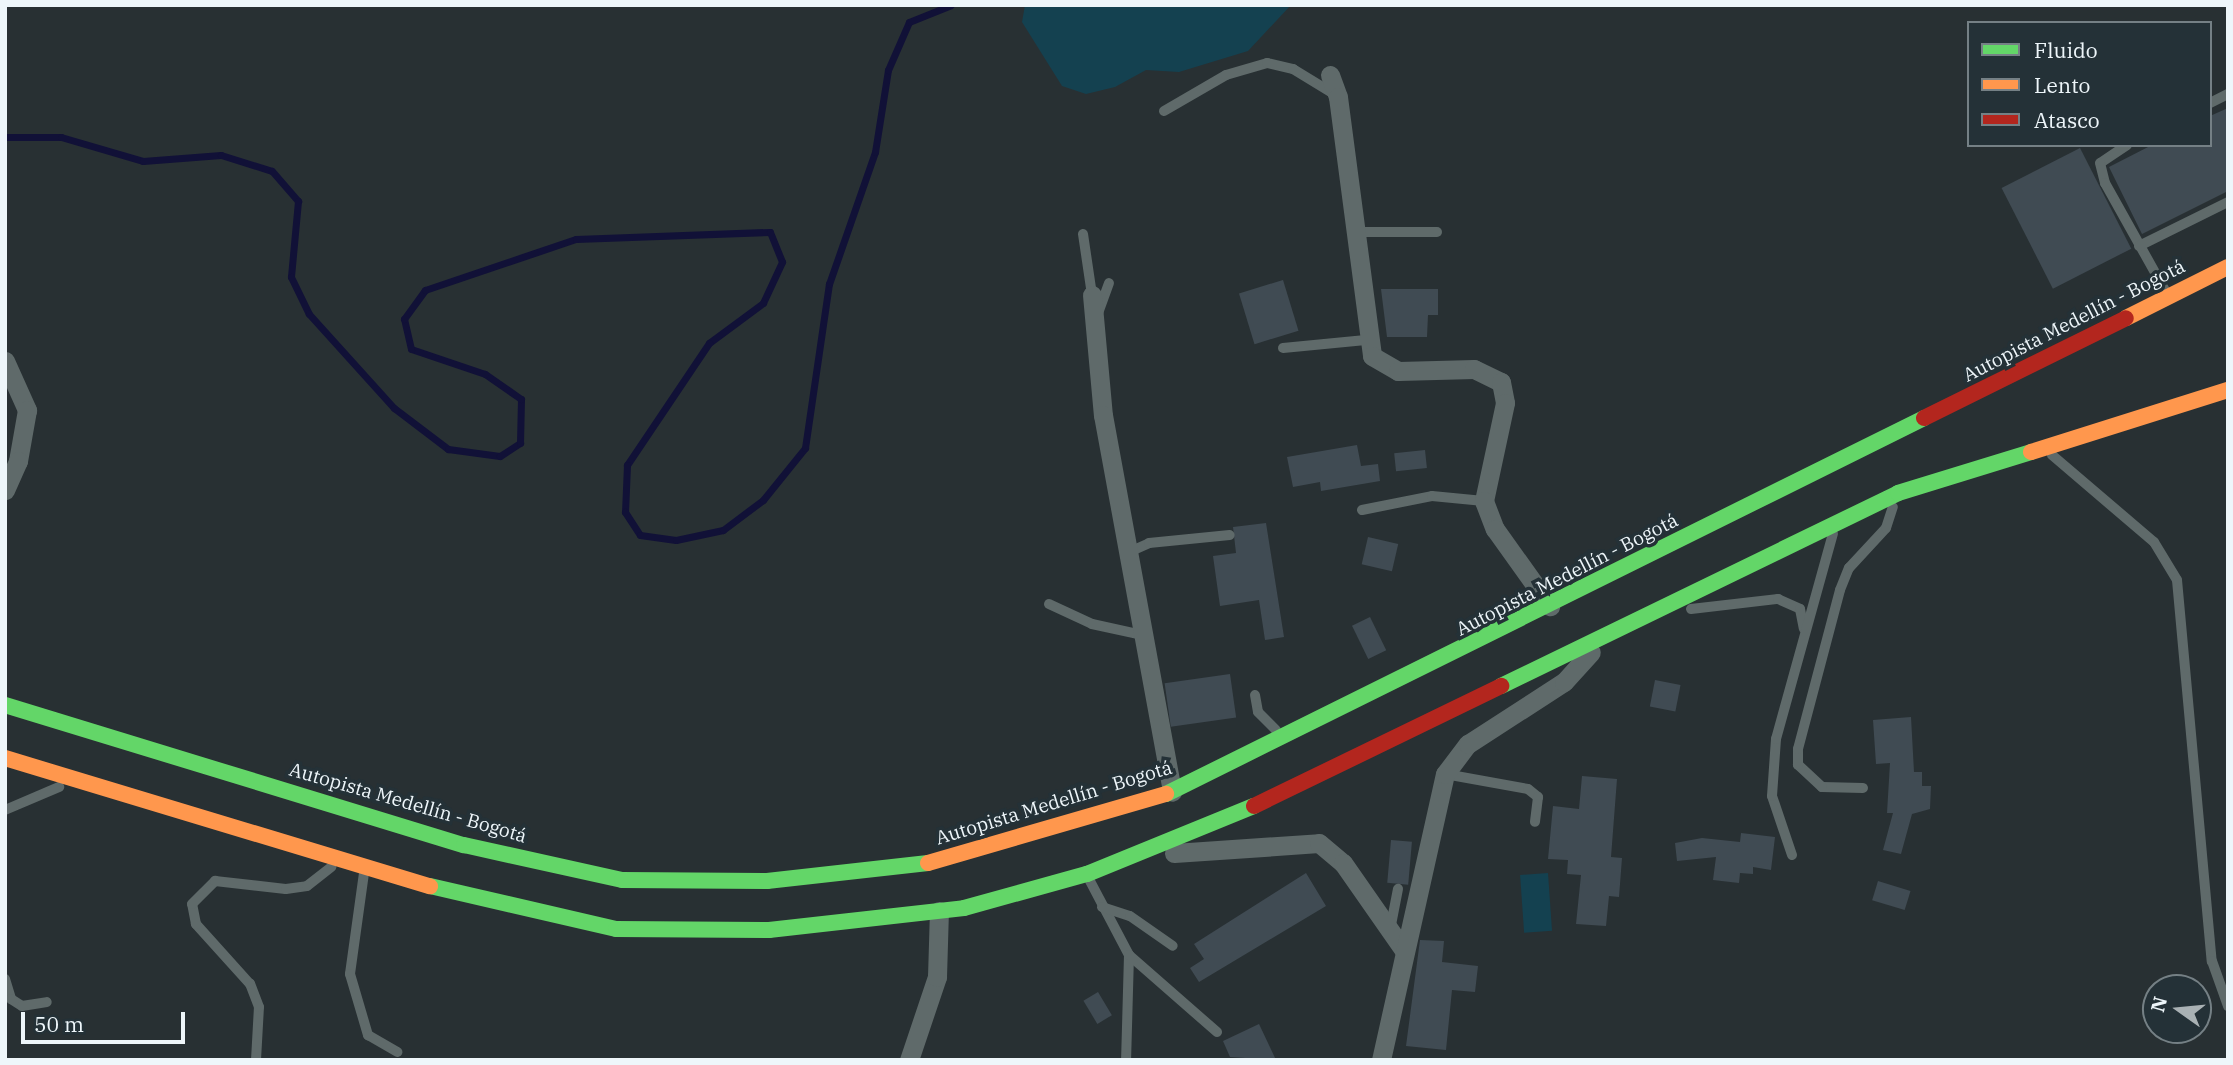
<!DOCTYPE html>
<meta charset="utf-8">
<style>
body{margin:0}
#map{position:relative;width:2233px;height:1065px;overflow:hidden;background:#283033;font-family:"IBM Plex Serif",serif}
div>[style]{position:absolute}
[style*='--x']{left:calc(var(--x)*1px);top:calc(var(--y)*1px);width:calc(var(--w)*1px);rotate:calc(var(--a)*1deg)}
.green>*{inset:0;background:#144150;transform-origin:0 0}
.stream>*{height:7px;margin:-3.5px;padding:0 3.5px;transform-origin:3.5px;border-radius:3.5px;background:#111137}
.building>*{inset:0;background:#404b53;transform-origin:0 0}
.lane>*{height:10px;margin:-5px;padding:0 5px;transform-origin:5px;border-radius:5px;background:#5f6a6a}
.street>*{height:19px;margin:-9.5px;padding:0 9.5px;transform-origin:9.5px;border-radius:9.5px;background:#5f6a6a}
.fast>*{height:16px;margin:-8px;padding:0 8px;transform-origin:8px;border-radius:8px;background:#63d668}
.slow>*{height:16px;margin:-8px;padding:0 8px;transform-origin:8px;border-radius:8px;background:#ff974d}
.jam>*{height:16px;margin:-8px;padding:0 8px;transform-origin:8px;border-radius:8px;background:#b3261e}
span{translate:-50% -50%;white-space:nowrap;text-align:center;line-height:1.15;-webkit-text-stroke:7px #243137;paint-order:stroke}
.street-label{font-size:19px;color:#eef6fa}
.frame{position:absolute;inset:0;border:7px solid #eef6fa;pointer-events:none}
.legend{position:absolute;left:1967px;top:21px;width:245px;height:126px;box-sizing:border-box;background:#243137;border:2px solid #758085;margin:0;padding:9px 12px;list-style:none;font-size:21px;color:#eef6fa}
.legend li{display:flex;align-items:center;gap:14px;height:35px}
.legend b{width:35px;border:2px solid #758085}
.north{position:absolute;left:2142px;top:974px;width:70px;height:70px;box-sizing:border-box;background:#243137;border:2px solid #758085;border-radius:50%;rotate:285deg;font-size:19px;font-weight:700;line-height:28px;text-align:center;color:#eef6fa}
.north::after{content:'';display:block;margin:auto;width:24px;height:32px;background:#a9b1b4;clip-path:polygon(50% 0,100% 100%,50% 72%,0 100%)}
.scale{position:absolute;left:21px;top:1012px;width:164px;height:32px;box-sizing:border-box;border:4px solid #eef6fa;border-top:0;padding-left:9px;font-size:21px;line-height:24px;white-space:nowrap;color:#eef6fa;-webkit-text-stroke:5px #243137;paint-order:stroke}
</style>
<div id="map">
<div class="green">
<div style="clip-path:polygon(1025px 5px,1291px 5px,1248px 51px,1179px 72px,1146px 70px,1115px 87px,1086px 94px,1062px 86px,1022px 22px)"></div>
<div style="left:1548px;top:873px;width:58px;height:28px;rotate:86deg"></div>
</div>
<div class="stream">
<div style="--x:5;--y:137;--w:56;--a:0"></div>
<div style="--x:61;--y:137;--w:85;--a:16.3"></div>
<div style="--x:143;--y:161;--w:78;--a:-4.4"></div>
<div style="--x:221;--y:155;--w:53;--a:17.4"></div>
<div style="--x:272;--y:171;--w:40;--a:49"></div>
<div style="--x:298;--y:201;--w:76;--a:95.3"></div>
<div style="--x:291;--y:277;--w:41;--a:64.1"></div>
<div style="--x:309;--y:314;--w:127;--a:47.9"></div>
<div style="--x:394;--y:408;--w:68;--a:37.2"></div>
<div style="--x:448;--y:449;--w:52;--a:7.7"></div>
<div style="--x:500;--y:456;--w:24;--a:-33"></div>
<div style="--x:520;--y:443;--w:44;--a:-88.7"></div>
<div style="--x:521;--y:399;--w:44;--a:-145.2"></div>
<div style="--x:485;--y:374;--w:78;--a:-161.3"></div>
<div style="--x:411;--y:349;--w:31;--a:-103"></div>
<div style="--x:404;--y:319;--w:36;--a:-54"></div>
<div style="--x:425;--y:290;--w:159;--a:-18.7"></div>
<div style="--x:576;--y:239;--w:194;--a:-2.1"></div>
<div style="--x:770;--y:232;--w:32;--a:68"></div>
<div style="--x:782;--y:262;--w:45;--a:114.9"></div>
<div style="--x:763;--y:303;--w:67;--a:143.5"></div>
<div style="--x:709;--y:343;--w:147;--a:123.9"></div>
<div style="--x:627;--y:465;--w:47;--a:92.4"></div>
<div style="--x:625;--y:512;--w:27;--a:57"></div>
<div style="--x:640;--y:535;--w:36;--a:8"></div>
<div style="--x:676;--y:540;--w:48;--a:-12"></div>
<div style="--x:723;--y:530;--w:50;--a:-36.9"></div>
<div style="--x:763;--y:500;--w:67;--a:-51.1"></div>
<div style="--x:805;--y:448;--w:166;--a:-81.7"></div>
<div style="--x:829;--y:284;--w:140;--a:-70.8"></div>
<div style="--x:875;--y:152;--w:83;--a:-81"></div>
<div style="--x:888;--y:70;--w:52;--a:-66.4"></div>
<div style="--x:909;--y:22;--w:45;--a:-22"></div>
</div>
<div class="building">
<div style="clip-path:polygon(2228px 108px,2228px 191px,2142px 234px,2109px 167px,2152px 145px,2210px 145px,2210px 116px)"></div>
<div style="left:2080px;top:148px;width:113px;height:88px;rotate:63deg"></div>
<div style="left:1283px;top:280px;width:53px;height:46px;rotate:73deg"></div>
<div style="clip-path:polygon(1381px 289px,1438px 289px,1438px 315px,1428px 315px,1427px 337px,1387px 337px)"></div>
<div style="clip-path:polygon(1357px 445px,1361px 466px,1378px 464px,1380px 481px,1321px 491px,1320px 482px,1293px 487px,1287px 457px)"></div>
<div style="left:1425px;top:450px;width:18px;height:31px;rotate:84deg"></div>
<div style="clip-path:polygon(1266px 523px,1284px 637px,1265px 640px,1259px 600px,1220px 606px,1213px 556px,1236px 553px,1233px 527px)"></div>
<div style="left:1368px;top:537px;width:31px;height:28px;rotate:13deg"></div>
<div style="left:1370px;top:617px;width:37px;height:20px;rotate:64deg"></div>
<div style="left:1230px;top:674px;width:44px;height:66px;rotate:82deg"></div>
<div style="left:1655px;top:680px;width:26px;height:27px;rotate:11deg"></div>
<div style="clip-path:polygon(1911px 717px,1914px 772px,1922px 772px,1922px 786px,1931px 786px,1930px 809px,1912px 814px,1901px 854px,1883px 850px,1893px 813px,1887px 813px,1890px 763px,1876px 764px,1873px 720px)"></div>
<div style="clip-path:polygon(1582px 776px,1617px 779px,1611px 857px,1622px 858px,1619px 897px,1609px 896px,1606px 926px,1576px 924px,1581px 875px,1567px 874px,1568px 860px,1548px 859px,1553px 806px,1579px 809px)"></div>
<div style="clip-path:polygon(1741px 833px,1775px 837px,1771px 870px,1753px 867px,1753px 874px,1740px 873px,1739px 883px,1713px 880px,1716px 857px,1677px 861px,1675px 843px,1702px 838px,1740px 842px)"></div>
<div style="left:1391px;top:840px;width:21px;height:43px;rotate:5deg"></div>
<div style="clip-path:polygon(1306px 873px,1326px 906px,1199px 982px,1190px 968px,1204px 959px,1194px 944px)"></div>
<div style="left:1878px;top:881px;width:34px;height:20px;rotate:17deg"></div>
<div style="clip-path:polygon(1420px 940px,1444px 941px,1442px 962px,1478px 966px,1475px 992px,1452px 990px,1446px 1050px,1406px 1046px)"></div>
<div style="left:1098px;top:992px;width:27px;height:17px;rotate:59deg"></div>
<div style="clip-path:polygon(1259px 1024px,1276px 1060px,1230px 1057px,1223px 1041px)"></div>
</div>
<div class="lane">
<div style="--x:2210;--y:103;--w:20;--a:-27"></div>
<div style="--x:1164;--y:111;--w:72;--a:-30.1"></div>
<div style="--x:1226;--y:75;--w:43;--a:-16.3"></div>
<div style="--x:1267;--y:63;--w:27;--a:13"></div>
<div style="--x:1293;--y:69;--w:48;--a:31.4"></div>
<div style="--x:2127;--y:145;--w:32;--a:146"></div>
<div style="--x:2100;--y:163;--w:21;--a:76"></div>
<div style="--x:2105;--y:183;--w:125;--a:60.8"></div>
<div style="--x:1354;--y:232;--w:83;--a:0"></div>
<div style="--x:1083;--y:234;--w:62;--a:81.6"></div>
<div style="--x:2139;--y:246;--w:99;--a:-26.3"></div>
<div style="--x:1097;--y:316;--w:35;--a:-70"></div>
<div style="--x:1283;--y:348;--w:83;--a:-5.5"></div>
<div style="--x:2052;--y:455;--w:134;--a:40.5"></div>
<div style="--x:2154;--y:542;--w:44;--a:58.8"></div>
<div style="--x:2177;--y:580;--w:383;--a:84.8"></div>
<div style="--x:2212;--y:961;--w:48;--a:70.4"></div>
<div style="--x:1362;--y:510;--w:71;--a:-11.3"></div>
<div style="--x:1432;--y:496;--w:52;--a:5.5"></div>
<div style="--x:1127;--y:553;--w:24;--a:-24"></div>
<div style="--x:1149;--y:543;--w:81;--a:-5.6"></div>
<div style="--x:1049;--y:604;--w:47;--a:24.9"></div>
<div style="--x:1092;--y:624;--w:51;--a:12.4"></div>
<div style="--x:1691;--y:609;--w:88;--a:-6.6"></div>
<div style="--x:1778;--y:599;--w:24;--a:24"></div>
<div style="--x:1800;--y:609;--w:20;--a:79"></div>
<div style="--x:1255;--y:695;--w:17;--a:80"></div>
<div style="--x:1258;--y:712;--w:25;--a:45"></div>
<div style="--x:1445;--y:774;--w:84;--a:10.2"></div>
<div style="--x:1528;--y:789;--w:13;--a:39"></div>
<div style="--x:1538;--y:797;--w:25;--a:97"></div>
<div style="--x:1863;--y:788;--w:41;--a:-178.6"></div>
<div style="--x:1822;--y:787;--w:33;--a:-137"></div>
<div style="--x:1798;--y:765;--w:16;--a:-90"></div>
<div style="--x:1798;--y:749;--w:164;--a:-75.2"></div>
<div style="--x:1840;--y:590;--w:24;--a:-68"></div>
<div style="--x:1849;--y:568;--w:54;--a:-47.2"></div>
<div style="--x:1886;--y:528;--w:22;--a:-72"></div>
<div style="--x:5;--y:810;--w:59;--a:-23.1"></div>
<div style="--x:1792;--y:855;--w:62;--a:-108.7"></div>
<div style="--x:1772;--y:796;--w:57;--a:-86"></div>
<div style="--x:1776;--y:739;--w:213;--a:-74.5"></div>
<div style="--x:364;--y:873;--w:102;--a:97.9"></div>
<div style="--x:350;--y:974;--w:64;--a:73.6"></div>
<div style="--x:368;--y:1035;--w:34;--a:30"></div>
<div style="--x:1090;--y:881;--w:84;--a:62.2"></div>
<div style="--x:1129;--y:955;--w:105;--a:91.6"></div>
<div style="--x:1102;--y:907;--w:29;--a:18"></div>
<div style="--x:1130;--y:916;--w:52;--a:34.9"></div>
<div style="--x:1390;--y:930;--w:42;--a:-79"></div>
<div style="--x:1129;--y:955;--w:117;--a:41.2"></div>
<div style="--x:5;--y:979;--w:21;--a:73"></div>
<div style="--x:11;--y:999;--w:13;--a:32"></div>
<div style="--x:22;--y:1006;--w:25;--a:-9"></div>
<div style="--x:256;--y:1060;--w:53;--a:-86.8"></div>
<div style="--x:259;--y:1007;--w:25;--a:-111"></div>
<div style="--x:250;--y:984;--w:81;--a:-132"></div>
<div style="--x:196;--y:924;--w:20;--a:-101"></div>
<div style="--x:192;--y:904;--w:33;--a:-45"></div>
<div style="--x:215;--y:881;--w:71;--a:6.4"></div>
<div style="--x:286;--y:889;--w:21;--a:-8"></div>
<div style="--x:307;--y:886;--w:31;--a:-38"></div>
</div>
<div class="street">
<div style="--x:1330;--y:75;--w:23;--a:70"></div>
<div style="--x:1338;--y:97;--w:261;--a:82.5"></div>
<div style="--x:1372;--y:356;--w:30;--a:30"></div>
<div style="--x:1398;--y:371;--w:76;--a:-1.5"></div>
<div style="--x:1474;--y:369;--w:30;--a:26"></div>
<div style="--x:1501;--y:382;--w:21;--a:79"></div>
<div style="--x:1505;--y:403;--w:100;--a:102.1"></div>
<div style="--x:1484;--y:501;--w:30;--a:69"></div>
<div style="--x:1495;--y:529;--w:95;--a:54.5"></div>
<div style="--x:1092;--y:295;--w:121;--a:84.8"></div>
<div style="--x:1103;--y:415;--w:383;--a:79.6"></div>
<div style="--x:5;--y:361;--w:54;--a:65.8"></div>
<div style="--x:27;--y:410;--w:52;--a:100"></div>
<div style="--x:18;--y:461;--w:32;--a:114"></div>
<div style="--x:1174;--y:853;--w:145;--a:-3.9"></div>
<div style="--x:1319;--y:843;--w:31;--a:40"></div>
<div style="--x:1343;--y:863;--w:105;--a:55.1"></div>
<div style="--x:909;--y:1060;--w:88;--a:-71.4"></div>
<div style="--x:937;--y:977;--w:66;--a:-88.3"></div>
<div style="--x:1381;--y:1060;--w:293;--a:-77.4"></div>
<div style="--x:1445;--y:774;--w:38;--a:-53"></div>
<div style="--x:1468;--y:744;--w:114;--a:-32.9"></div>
<div style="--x:1564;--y:682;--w:40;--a:-48"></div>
</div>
<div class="fast">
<div style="--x:1501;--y:686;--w:441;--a:-25.9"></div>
<div style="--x:1898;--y:493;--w:139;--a:-17.1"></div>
<div style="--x:5;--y:705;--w:480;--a:17"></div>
<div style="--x:464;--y:845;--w:162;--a:12.5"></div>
<div style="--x:622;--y:880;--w:145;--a:0.4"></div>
<div style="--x:767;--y:881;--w:162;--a:-6.4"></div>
<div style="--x:1166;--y:794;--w:846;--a:-26.38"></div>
<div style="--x:430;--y:886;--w:191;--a:13"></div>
<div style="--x:616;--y:929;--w:153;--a:0.4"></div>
<div style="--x:769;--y:930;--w:196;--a:-6.4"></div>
<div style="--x:964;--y:908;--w:128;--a:-15.5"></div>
<div style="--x:1087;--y:874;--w:180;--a:-22.2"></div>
</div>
<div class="slow">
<div style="--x:2126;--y:318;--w:114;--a:-26.6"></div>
<div style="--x:2031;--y:452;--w:207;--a:-17.5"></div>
<div style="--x:5;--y:758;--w:444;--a:16.8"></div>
<div style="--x:928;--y:863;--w:248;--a:-16.2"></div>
</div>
<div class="jam">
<div style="--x:1924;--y:418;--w:225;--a:-26.3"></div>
<div style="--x:1254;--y:806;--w:275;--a:-25.9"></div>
</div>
<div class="street-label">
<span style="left:2074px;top:321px;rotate:-27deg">Autopista Medellín - Bogotá</span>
<span style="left:1567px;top:575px;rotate:-27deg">Autopista Medellín - Bogotá</span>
<span style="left:408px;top:803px;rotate:16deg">Autopista Medellín - Bogotá</span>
<span style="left:1054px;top:803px;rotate:-17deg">Autopista Medellín - Bogotá</span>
</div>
<div class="frame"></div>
<ul class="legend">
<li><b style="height:9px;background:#63d668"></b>Fluido</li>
<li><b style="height:9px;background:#ff974d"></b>Lento</li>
<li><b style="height:9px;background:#b3261e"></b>Atasco</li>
</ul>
<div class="north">N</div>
<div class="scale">50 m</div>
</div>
